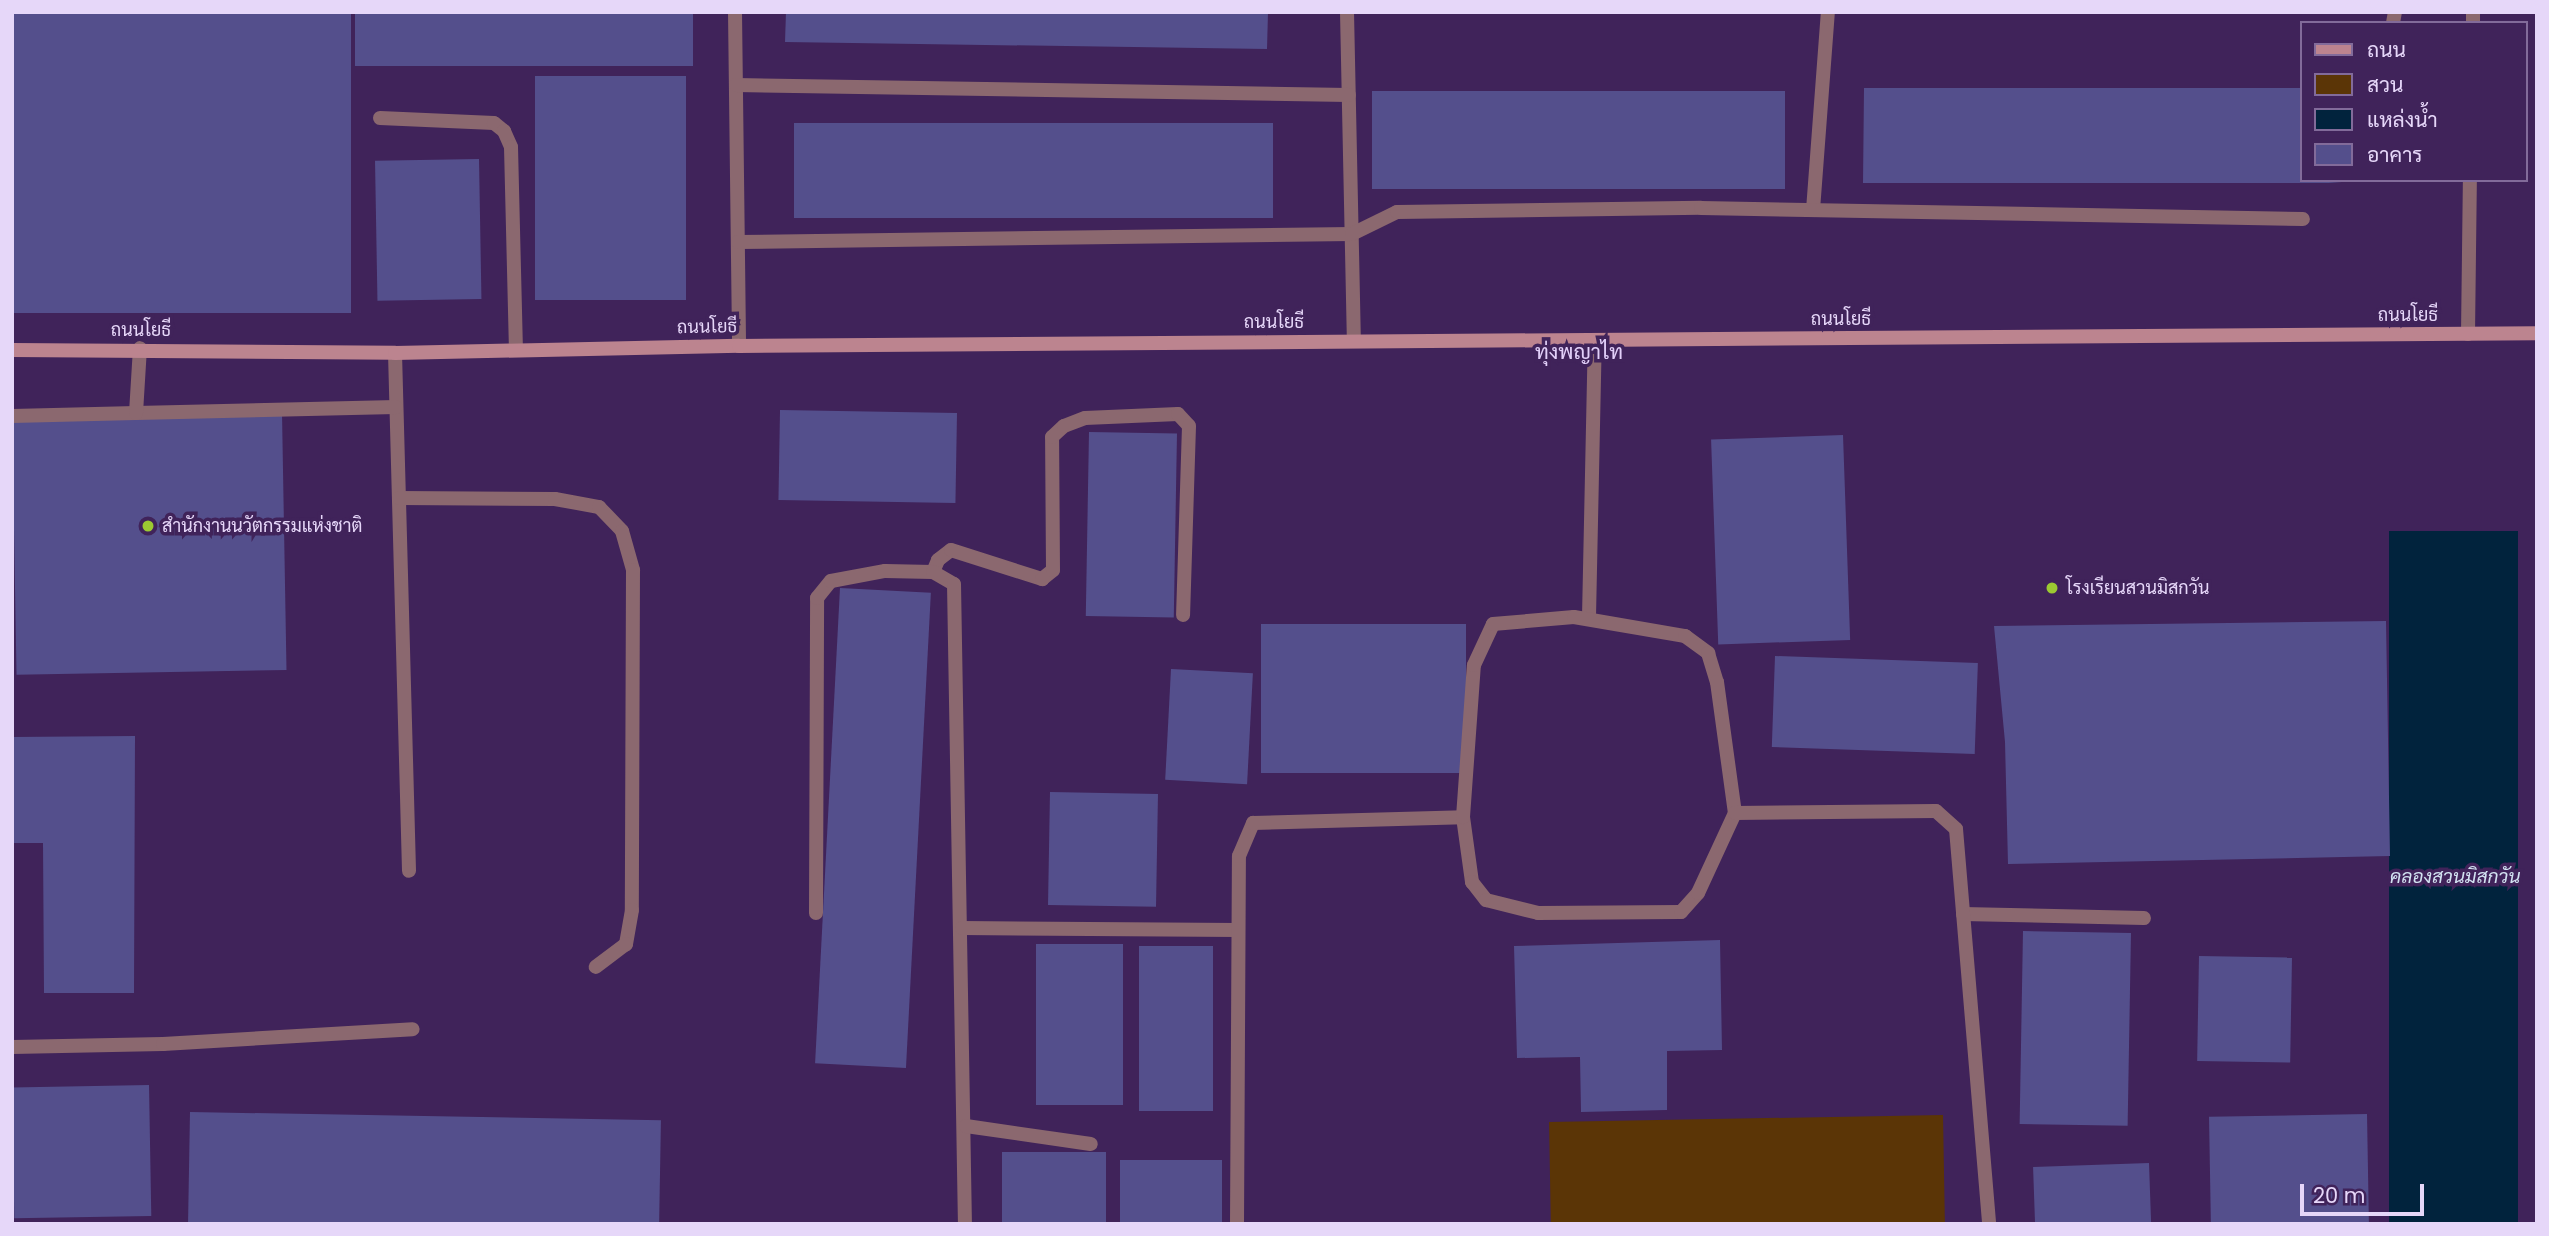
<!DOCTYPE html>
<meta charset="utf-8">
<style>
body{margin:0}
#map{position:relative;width:2549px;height:1236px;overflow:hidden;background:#40235a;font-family:Poppins,Sarabun,sans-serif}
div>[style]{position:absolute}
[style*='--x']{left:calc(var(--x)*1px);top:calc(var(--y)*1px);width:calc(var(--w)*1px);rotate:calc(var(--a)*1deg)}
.green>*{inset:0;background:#5b3506;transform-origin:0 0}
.water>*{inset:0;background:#01233d;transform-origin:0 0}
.building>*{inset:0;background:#544f8c;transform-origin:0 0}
.lane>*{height:14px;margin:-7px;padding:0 7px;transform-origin:7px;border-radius:7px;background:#8b686f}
.street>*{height:14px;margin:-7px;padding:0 7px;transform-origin:7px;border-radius:7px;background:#8b686f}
.secondary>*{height:14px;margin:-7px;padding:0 7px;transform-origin:7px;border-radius:7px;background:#bc848f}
.dots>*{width:19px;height:19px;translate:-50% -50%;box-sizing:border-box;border:4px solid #40235a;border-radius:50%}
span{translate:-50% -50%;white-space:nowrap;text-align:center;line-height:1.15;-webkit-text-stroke:7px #40235a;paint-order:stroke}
.street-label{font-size:18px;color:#e6d7f9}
.poi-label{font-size:18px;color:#e6d7f9}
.left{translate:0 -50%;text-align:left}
.water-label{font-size:19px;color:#d2e2f1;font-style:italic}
.quarter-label{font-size:21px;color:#e2d0f9}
.frame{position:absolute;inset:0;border:14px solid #e6d7f9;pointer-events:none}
.legend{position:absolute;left:2300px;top:21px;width:228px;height:161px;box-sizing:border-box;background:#40235a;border:2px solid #826b9a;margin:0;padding:9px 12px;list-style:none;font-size:21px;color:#e6d7f9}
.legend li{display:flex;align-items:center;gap:14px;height:35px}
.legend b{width:35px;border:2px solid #826b9a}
.scale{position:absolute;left:2300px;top:1184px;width:124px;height:32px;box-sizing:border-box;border:4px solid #e6d7f9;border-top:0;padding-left:9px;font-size:21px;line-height:24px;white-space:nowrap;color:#e6d7f9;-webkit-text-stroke:5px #40235a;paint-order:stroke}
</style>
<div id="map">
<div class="green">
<div style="left:1943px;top:1115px;width:109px;height:394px;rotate:89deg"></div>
</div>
<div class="water">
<div style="left:2389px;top:531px;width:129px;height:693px"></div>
</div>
<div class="building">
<div style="left:12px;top:12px;width:339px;height:301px"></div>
<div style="left:355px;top:12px;width:338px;height:54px"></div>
<div style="clip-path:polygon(786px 12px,1268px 12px,1267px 49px,785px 42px)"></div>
<div style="left:535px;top:76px;width:151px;height:224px"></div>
<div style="clip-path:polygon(1864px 88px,2302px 88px,2302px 180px,2342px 183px,1863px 183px)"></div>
<div style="left:1372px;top:91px;width:413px;height:98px"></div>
<div style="left:794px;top:123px;width:479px;height:95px"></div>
<div style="left:479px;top:159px;width:140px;height:104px;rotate:89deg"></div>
<div style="left:282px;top:413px;width:257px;height:270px;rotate:89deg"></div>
<div style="left:957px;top:413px;width:90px;height:177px;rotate:91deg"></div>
<div style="left:1089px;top:432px;width:88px;height:184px;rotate:1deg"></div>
<div style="left:1843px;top:435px;width:205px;height:132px;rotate:88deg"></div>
<div style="left:840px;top:588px;width:91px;height:476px;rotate:3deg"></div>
<div style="clip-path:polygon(2386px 621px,2390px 856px,2008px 864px,2005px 742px,1994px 626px)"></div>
<div style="left:1261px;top:624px;width:205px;height:149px"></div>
<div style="left:1775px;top:656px;width:203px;height:91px;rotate:2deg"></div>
<div style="left:1171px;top:669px;width:82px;height:111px;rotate:3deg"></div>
<div style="clip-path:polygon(135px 736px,134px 993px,44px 993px,43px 843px,12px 843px,12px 737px)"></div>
<div style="left:1050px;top:792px;width:108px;height:113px;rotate:1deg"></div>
<div style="left:2023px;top:931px;width:108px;height:193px;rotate:1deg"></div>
<div style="clip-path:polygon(1720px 940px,1722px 1050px,1667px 1051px,1667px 1110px,1581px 1112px,1580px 1057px,1517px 1058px,1514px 946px)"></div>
<div style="left:1123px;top:944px;width:161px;height:87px;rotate:90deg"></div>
<div style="left:1213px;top:946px;width:165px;height:74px;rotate:90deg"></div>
<div style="left:2199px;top:956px;width:93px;height:105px;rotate:1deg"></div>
<div style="left:149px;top:1085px;width:131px;height:137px;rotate:89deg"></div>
<div style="left:190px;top:1112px;width:471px;height:112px;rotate:1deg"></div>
<div style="left:2367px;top:1114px;width:110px;height:158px;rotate:89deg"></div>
<div style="left:1002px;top:1152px;width:104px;height:72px"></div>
<div style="left:1120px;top:1160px;width:102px;height:64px"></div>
<div style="left:2149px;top:1163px;width:61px;height:116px;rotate:88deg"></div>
</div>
<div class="lane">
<div style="--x:735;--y:12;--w:334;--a:89.3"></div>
<div style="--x:1347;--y:12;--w:329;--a:88.8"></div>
<div style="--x:2393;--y:23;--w:11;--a:-80"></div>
<div style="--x:736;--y:85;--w:613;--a:0.93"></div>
<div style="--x:380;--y:118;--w:114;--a:2.5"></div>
<div style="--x:494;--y:123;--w:13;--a:39"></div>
<div style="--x:504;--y:131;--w:17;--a:66"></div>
<div style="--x:511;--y:147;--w:203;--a:88.6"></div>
<div style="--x:1813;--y:210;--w:199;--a:-85.7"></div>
<div style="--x:738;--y:242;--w:614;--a:-0.75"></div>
<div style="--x:1352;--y:234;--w:50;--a:-26.1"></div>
<div style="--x:1397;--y:212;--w:304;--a:-0.8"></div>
<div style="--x:1701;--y:208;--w:602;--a:1.05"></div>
<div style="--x:395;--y:353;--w:518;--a:88.45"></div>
<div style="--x:136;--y:413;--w:260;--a:-1.3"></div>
<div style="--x:12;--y:416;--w:124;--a:-1.4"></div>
<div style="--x:136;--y:413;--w:65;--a:-86.5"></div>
<div style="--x:399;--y:498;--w:156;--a:0.4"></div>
<div style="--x:555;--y:499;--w:45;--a:10.3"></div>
<div style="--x:599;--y:507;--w:33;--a:46"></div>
<div style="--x:622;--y:531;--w:41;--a:74.2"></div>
<div style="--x:633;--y:570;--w:340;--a:90.2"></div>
<div style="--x:632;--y:910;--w:35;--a:100"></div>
<div style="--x:626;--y:944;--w:38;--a:143"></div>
<div style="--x:933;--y:572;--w:13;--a:-67"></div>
<div style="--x:938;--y:560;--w:16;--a:-38"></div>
<div style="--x:951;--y:550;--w:96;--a:17.7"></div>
<div style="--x:1042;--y:579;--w:14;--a:-39"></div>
<div style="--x:1053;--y:570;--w:133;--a:-90.4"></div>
<div style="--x:1052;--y:437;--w:16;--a:-43"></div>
<div style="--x:1064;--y:426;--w:22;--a:-21"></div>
<div style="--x:1085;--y:418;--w:93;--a:-2.5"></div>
<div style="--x:1178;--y:414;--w:16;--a:47"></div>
<div style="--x:1189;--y:426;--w:189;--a:91.8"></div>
<div style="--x:1589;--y:617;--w:277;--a:-88.8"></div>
<div style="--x:1463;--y:817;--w:66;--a:82.1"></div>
<div style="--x:1472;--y:882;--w:23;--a:52"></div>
<div style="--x:1486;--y:900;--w:54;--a:14"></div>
<div style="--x:1538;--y:913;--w:143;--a:-0.4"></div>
<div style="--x:1681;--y:912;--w:25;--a:-48"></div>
<div style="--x:1698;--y:893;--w:88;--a:-65.2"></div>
<div style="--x:816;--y:913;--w:315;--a:-89.8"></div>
<div style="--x:817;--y:598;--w:22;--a:-51"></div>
<div style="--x:831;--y:581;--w:55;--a:-10.5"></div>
<div style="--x:885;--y:571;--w:48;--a:1.2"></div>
<div style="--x:933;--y:572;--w:24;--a:30"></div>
<div style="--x:954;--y:584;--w:640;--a:89.02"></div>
<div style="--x:1963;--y:914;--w:181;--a:1.3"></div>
<div style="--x:962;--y:928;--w:276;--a:0.4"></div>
<div style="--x:12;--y:1047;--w:151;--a:-1.1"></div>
<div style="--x:163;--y:1044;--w:250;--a:-3.4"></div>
<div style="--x:966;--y:1126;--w:126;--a:8.2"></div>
<div style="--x:1237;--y:1224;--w:368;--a:-89.7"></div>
<div style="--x:1239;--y:856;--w:36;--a:-67"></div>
<div style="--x:1253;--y:823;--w:210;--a:-1.6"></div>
<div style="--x:1463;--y:817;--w:152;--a:-85.9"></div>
<div style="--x:1474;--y:665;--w:45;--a:-65.1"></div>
<div style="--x:1493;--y:624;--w:81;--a:-4.9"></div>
<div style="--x:1574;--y:617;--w:113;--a:9.7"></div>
<div style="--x:1685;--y:636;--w:29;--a:36"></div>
<div style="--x:1708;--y:653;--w:30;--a:73"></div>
<div style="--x:1717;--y:682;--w:132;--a:82.2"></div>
<div style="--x:1735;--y:813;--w:201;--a:-0.6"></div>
<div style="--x:1936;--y:811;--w:27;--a:42"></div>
<div style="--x:1956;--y:829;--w:396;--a:85.2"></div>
</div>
<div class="street">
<div style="--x:2473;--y:23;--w:11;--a:-90"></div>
<div style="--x:2468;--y:334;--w:154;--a:-89.3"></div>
</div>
<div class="secondary">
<div style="--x:12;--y:350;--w:383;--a:0.4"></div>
<div style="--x:395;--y:353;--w:344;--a:-1.2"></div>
<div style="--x:739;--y:346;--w:1798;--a:-0.41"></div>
</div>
<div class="dots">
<div style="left:148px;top:526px;background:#9cca32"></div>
<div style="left:2052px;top:588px;background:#9cca32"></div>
</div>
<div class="street-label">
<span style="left:2408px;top:315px">ถนนโยธี</span>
<span style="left:1841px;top:319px">ถนนโยธี</span>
<span style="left:1274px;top:322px">ถนนโยธี</span>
<span style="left:707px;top:327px;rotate:-1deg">ถนนโยธี</span>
<span style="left:141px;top:330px">ถนนโยธี</span>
</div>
<div class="poi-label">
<span class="left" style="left:162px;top:526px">สำนักงานนวัตกรรมแห่งชาติ</span>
<span class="left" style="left:2066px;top:588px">โรงเรียนสวนมิสกวัน</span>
</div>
<div class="water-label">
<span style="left:2455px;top:877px">คลองสวนมิสกวัน</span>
</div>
<div class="quarter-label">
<span style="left:1579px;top:352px">ทุ่งพญาไท</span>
</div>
<div class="frame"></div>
<ul class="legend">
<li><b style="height:9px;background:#bc848f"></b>ถนน</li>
<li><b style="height:19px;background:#5b3506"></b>สวน</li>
<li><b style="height:19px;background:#01233d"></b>แหล่งน้ำ</li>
<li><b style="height:19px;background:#544f8c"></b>อาคาร</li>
</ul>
<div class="scale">20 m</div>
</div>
